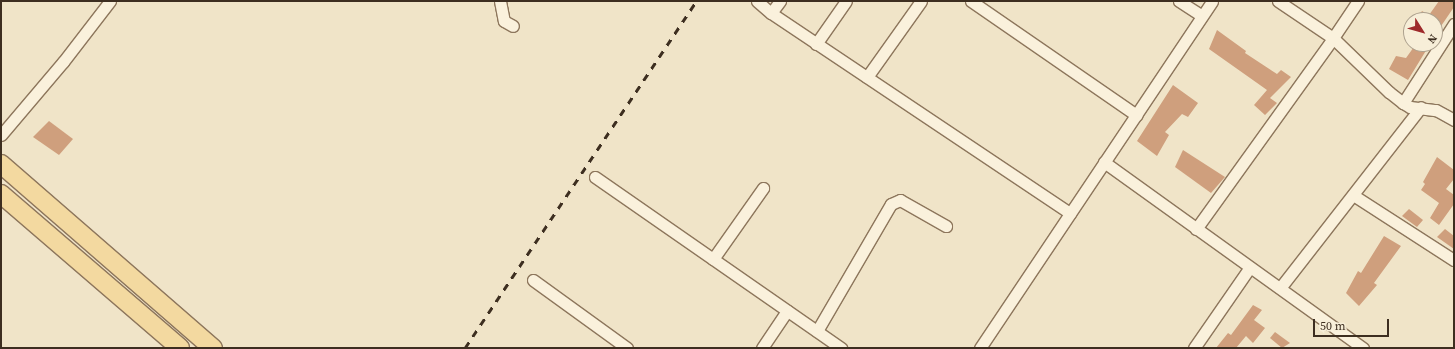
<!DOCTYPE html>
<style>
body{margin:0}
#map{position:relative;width:1455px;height:349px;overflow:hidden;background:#f0e4c8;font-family:"Source Serif 4",serif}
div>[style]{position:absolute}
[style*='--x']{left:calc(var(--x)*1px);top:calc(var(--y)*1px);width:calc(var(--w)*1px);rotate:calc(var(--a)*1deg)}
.building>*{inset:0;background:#cf9f7d}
.roads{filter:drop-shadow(1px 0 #8d765c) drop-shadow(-1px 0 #8d765c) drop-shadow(0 1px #8d765c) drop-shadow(0 -1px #8d765c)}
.minor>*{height:11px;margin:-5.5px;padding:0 5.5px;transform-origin:5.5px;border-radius:5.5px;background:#faf1dc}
.primary>*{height:18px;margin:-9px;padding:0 9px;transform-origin:9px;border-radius:9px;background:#f3d9a0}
.rail>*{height:3px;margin-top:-1.5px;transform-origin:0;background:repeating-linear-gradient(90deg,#3d2e20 0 7px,transparent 0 14px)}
span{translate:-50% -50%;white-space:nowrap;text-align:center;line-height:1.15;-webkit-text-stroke:3.5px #f7eed8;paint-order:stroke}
.frame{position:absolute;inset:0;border:2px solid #3d2e20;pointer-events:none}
.north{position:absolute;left:1403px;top:12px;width:40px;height:40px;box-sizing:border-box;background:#f7eed8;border:1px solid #ada18e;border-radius:50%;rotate:127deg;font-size:11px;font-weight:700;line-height:16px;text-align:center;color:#3d2e20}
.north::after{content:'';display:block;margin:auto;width:14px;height:18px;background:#9e2a2b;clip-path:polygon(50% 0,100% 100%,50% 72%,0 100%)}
.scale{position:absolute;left:1313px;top:319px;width:76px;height:18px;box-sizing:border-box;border:2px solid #3d2e20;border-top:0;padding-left:5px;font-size:12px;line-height:14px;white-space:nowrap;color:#3d2e20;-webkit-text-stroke:3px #f7eed8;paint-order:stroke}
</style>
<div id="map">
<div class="building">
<div style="clip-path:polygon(1439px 1px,1454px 1px,1454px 7px,1435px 35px,1435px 20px,1416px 20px,1422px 11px,1429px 15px)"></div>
<div style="clip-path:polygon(1217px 30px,1246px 51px,1245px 53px,1277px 74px,1281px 70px,1291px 77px,1270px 98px,1277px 103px,1265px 115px,1254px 105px,1267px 90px,1209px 49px)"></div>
<div style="clip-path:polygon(1416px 44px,1430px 44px,1408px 80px,1389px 69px,1396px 56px,1406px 58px)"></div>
<div style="clip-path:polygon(1173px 85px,1198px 103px,1188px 117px,1182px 114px,1165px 132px,1169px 135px,1157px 156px,1137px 141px)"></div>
<div style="clip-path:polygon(49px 121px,73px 139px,59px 155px,33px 137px)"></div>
<div style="clip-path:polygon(1183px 150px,1225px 177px,1211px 193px,1175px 167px)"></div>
<div style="clip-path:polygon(1437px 157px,1454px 170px,1454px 179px,1446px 189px,1454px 195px,1454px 204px,1439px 225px,1430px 218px,1439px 203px,1421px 190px,1425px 184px,1423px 182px)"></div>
<div style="clip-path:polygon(1409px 209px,1423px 220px,1417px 227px,1402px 216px)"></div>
<div style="clip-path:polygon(1445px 229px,1454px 236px,1454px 249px,1437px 237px)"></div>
<div style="clip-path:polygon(1384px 236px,1401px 246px,1374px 283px,1377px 285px,1359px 306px,1346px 293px,1358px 271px,1361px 273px)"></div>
<div style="clip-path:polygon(1253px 305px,1262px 310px,1254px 320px,1265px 328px,1253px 343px,1246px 336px,1236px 348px,1216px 348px,1228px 333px,1231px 335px)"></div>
<div style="clip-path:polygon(1275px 332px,1290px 343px,1282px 348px,1270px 338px)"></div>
</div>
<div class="roads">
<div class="minor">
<div style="--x:500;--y:1;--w:20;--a:79"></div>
<div style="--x:504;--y:21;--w:10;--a:29"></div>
<div style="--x:757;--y:1;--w:18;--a:41"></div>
<div style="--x:771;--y:13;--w:360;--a:33.8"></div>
<div style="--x:971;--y:1;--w:201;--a:34.6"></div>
<div style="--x:1179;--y:1;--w:27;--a:33"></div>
<div style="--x:1278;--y:1;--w:66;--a:33.9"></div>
<div style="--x:1333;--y:38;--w:78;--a:44"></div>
<div style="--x:1389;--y:92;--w:18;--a:38"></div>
<div style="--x:1403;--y:103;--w:8;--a:30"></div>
<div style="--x:1410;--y:107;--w:26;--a:7"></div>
<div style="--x:1436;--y:110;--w:21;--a:29"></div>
<div style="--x:771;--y:13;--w:15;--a:-53"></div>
<div style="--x:816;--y:44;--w:52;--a:-55.1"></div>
<div style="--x:867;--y:77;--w:93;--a:-54.6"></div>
<div style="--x:1403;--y:103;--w:94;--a:-57.2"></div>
<div style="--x:1;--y:135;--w:96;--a:-49.7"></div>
<div style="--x:63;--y:62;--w:77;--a:-52.4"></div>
<div style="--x:1104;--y:162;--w:319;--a:35.7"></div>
<div style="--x:595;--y:177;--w:300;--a:34.8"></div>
<div style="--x:1353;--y:195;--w:120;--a:32.8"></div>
<div style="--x:1196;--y:229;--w:235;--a:-54.3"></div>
<div style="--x:1333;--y:38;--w:45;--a:-56"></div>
<div style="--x:713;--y:259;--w:87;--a:-54.8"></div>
<div style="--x:533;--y:280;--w:116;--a:35.9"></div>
<div style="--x:1280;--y:288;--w:229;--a:-52.1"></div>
<div style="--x:817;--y:331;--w:147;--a:-59.8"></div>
<div style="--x:891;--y:204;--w:10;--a:-24"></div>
<div style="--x:900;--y:200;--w:53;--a:29.5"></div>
<div style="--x:762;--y:348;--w:45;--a:-56"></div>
<div style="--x:980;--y:348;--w:417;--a:-56.2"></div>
<div style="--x:1194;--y:348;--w:98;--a:-55.3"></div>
</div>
<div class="primary">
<div style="--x:1;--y:164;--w:281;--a:41"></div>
<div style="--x:1;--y:194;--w:236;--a:40.7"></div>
</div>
</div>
<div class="rail">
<div style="--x:465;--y:348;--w:417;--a:-56.3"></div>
</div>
<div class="frame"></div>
<div class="north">N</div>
<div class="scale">50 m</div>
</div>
